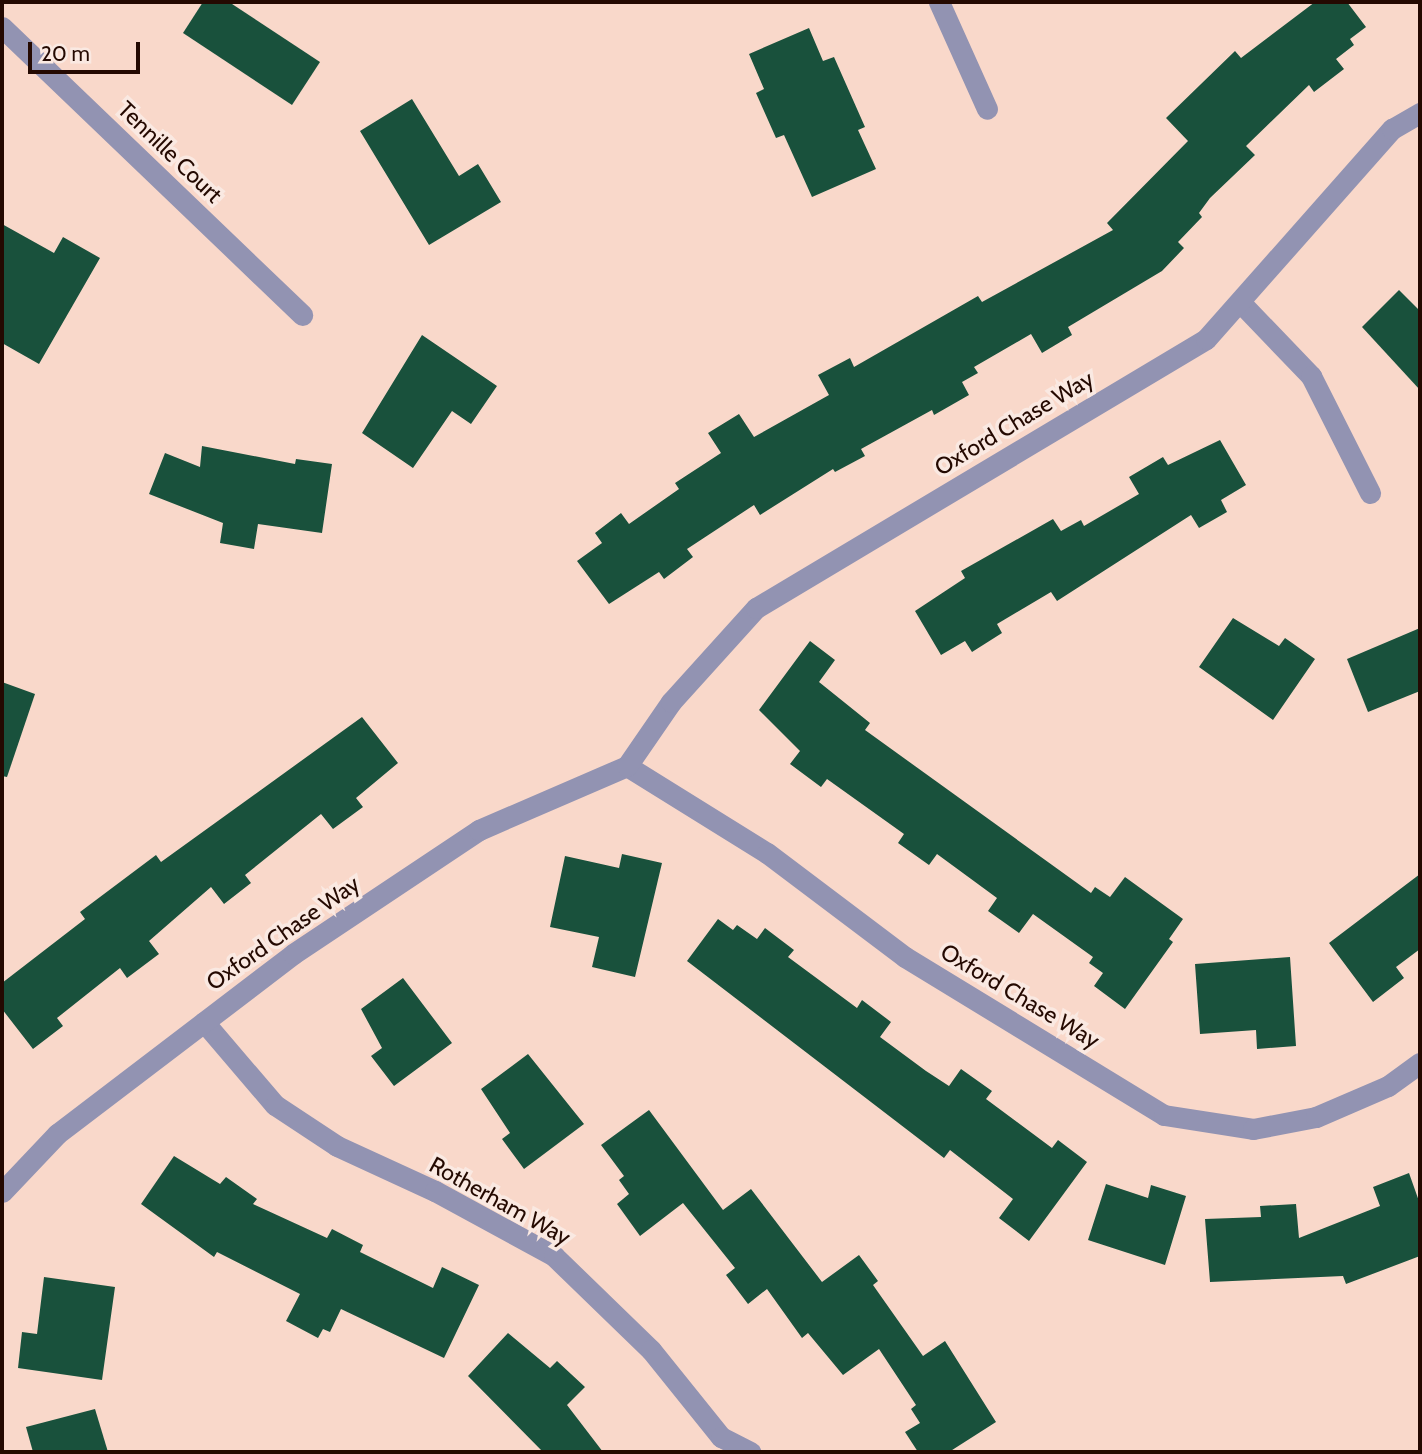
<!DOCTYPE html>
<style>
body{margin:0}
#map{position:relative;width:1422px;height:1454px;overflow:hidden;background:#f9d8ca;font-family:Cabin,sans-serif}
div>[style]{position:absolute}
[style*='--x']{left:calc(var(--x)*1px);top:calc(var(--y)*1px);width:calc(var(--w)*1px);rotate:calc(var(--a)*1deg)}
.building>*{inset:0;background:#19513c}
.minor>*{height:21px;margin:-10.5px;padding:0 10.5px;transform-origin:10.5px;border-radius:10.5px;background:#9293b2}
span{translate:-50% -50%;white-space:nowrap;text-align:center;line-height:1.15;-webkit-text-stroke:7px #fae9e2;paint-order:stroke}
.street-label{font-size:23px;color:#240901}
.frame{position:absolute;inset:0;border:4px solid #240901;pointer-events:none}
.scale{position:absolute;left:28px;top:42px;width:112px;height:32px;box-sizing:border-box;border:4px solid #240901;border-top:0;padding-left:9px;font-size:21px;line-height:24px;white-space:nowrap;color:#240901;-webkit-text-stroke:5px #fae9e2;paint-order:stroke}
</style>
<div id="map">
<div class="building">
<div style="clip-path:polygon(203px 2px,229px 2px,320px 62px,292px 105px,183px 33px)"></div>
<div style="clip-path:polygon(1315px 2px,1347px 2px,1366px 27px,1350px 39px,1354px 45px,1336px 59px,1344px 69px,1314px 92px,1309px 85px,1246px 146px,1255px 155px,1210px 198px,1199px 213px,1202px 217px,1178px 242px,1184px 248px,1162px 271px,1068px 327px,1072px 335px,1042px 353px,1031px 334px,974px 367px,978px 373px,962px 382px,969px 395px,934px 415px,932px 410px,861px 449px,865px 456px,835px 472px,833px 469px,760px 515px,754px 505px,687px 549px,693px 557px,664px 579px,659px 572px,609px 604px,577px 561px,602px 543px,595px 533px,621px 513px,629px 524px,679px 489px,675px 483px,721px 453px,708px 433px,739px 414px,754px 437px,829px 395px,818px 375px,850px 358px,854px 367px,978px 296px,982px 302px,1113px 230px,1107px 223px,1188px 141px,1166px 118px,1235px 51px,1241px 58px)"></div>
<div style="clip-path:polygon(809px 28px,823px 61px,834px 57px,865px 127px,858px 130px,876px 169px,812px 197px,784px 135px,776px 138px,756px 93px,764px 89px,749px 54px)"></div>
<div style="clip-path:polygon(412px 99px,459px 176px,478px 164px,501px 202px,429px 245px,360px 131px)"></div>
<div style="clip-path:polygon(2px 224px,54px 253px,63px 237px,100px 258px,39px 364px,2px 343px)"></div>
<div style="clip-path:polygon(1399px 290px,1420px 311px,1420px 390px,1362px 327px)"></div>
<div style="clip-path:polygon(422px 335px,497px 386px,471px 424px,452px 411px,413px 468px,362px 433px)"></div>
<div style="clip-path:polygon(1220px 440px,1246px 485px,1221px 500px,1227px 512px,1199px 528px,1191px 515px,1057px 601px,1051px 592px,997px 624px,1002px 633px,972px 652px,965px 641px,941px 655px,915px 611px,965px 578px,961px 571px,1053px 519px,1061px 531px,1081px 520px,1084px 526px,1139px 494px,1129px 477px,1163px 457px,1168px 465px)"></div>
<div style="clip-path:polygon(202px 446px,295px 464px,296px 459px,332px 464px,322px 533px,258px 524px,254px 549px,220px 543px,223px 523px,149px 494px,165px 453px,200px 467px)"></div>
<div style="clip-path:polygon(1233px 618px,1279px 646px,1285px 638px,1315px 659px,1273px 720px,1199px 667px)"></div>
<div style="clip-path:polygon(1420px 628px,1420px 691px,1368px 712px,1347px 659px)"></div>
<div style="clip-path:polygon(810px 641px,835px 660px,819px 682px,870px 723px,865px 730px,1091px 893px,1095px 887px,1110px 897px,1125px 877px,1183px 919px,1169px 939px,1173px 942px,1125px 1009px,1094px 986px,1103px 973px,1089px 963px,1093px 957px,1033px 914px,1019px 933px,988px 911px,997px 898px,937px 854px,929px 865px,898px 843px,904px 834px,827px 779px,821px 787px,790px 764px,800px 751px,759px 710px)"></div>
<div style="clip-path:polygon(2px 682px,35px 694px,7px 777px,2px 776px)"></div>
<div style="clip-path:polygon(362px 717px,398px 763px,356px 798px,363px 807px,333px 829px,321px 814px,245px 875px,251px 883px,224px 904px,211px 887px,149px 941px,159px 954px,127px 978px,120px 968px,57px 1018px,63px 1026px,33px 1049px,2px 1009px,2px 983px,85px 919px,80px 912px,156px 855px,161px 862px)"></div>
<div style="clip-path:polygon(622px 854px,662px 863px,635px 977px,592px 967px,599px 937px,550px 927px,565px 856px,619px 868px)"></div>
<div style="clip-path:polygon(1420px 874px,1420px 949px,1396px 967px,1404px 978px,1373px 1002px,1329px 943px)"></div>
<div style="clip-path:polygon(718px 919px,733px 930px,737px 925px,757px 939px,765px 928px,794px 950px,788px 957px,857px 1008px,862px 1000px,891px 1022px,880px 1037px,926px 1071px,949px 1086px,961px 1069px,992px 1091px,986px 1099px,1052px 1148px,1058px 1140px,1087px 1162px,1029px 1241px,999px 1218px,1013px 1199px,950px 1150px,944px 1158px,687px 961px)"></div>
<div style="clip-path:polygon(1290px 957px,1296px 1046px,1257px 1049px,1256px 1030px,1200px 1034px,1195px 964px)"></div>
<div style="clip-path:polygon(403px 978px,452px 1043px,394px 1086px,371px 1056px,382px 1048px,361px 1009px)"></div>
<div style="clip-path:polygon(528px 1054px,584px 1124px,524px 1169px,502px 1139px,510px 1133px,481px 1089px)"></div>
<div style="clip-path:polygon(649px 1110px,723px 1210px,751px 1189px,822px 1282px,859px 1255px,878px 1281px,873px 1285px,923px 1356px,945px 1341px,996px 1422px,949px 1452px,918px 1452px,905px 1432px,920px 1423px,911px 1409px,916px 1405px,879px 1349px,843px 1375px,808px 1333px,802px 1338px,767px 1289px,748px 1304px,726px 1275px,735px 1268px,683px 1203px,640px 1236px,617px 1204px,629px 1194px,619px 1180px,624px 1176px,601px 1145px)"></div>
<div style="clip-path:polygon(174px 1156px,220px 1184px,226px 1177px,257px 1199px,253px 1204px,327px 1238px,332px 1229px,363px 1245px,360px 1252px,433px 1288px,442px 1267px,479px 1285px,444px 1358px,341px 1309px,330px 1332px,323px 1329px,318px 1338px,286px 1321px,300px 1294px,217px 1252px,214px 1257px,141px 1204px)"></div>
<div style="clip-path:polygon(1409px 1173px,1420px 1204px,1420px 1256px,1346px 1284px,1343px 1276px,1210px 1282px,1205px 1219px,1261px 1217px,1260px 1206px,1296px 1204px,1299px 1238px,1380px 1206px,1373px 1187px)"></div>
<div style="clip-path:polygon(1106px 1184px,1148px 1198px,1151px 1185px,1186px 1196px,1165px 1265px,1088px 1240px)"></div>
<div style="clip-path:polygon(44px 1277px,115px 1287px,102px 1380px,18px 1368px,22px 1332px,37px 1334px)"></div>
<div style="clip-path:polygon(508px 1333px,550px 1368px,557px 1361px,585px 1387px,567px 1405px,603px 1452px,543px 1452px,468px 1376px)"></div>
<div style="clip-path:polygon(95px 1409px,108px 1452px,33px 1452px,26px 1427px)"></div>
</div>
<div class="minor">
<div style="--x:939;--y:2;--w:117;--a:65.8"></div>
<div style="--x:2;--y:27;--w:416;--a:43.8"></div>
<div style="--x:1240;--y:302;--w:103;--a:46.2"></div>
<div style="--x:1311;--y:376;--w:131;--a:63.2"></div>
<div style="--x:627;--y:766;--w:165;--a:31.9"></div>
<div style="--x:767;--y:853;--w:173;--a:37"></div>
<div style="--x:905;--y:957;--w:303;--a:31.4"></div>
<div style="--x:1164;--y:1115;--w:90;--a:8.9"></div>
<div style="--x:1253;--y:1129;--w:64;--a:-10.8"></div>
<div style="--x:1316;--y:1117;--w:78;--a:-23.3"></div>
<div style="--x:1388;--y:1086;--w:39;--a:-36"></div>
<div style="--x:204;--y:1022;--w:109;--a:49.5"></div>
<div style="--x:275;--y:1105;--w:74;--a:33.5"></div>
<div style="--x:337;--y:1146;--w:108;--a:24.7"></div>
<div style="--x:435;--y:1191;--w:136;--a:28.6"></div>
<div style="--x:554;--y:1256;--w:135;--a:44.1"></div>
<div style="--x:651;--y:1350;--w:112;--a:51.2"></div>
<div style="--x:721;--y:1437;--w:33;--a:27"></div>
<div style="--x:2;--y:1192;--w:80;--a:-46.5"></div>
<div style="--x:57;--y:1134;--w:297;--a:-37.3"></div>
<div style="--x:293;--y:954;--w:224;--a:-33.7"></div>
<div style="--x:479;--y:830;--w:161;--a:-23.4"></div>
<div style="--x:627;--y:766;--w:78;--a:-55.5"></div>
<div style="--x:671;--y:702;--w:127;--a:-47.9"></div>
<div style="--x:756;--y:608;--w:524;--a:-30.87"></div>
<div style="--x:1206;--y:339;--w:281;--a:-48.5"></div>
<div style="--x:1392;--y:129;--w:32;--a:-30"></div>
</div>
<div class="street-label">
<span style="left:170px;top:152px;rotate:44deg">Tennille Court</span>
<span style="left:1014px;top:423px;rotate:-31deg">Oxford Chase Way</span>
<span style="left:283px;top:933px;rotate:-35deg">Oxford Chase Way</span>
<span style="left:1020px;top:996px;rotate:31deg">Oxford Chase Way</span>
<span style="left:500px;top:1201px;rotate:29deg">Rotherham Way</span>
</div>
<div class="frame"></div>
<div class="scale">20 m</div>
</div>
